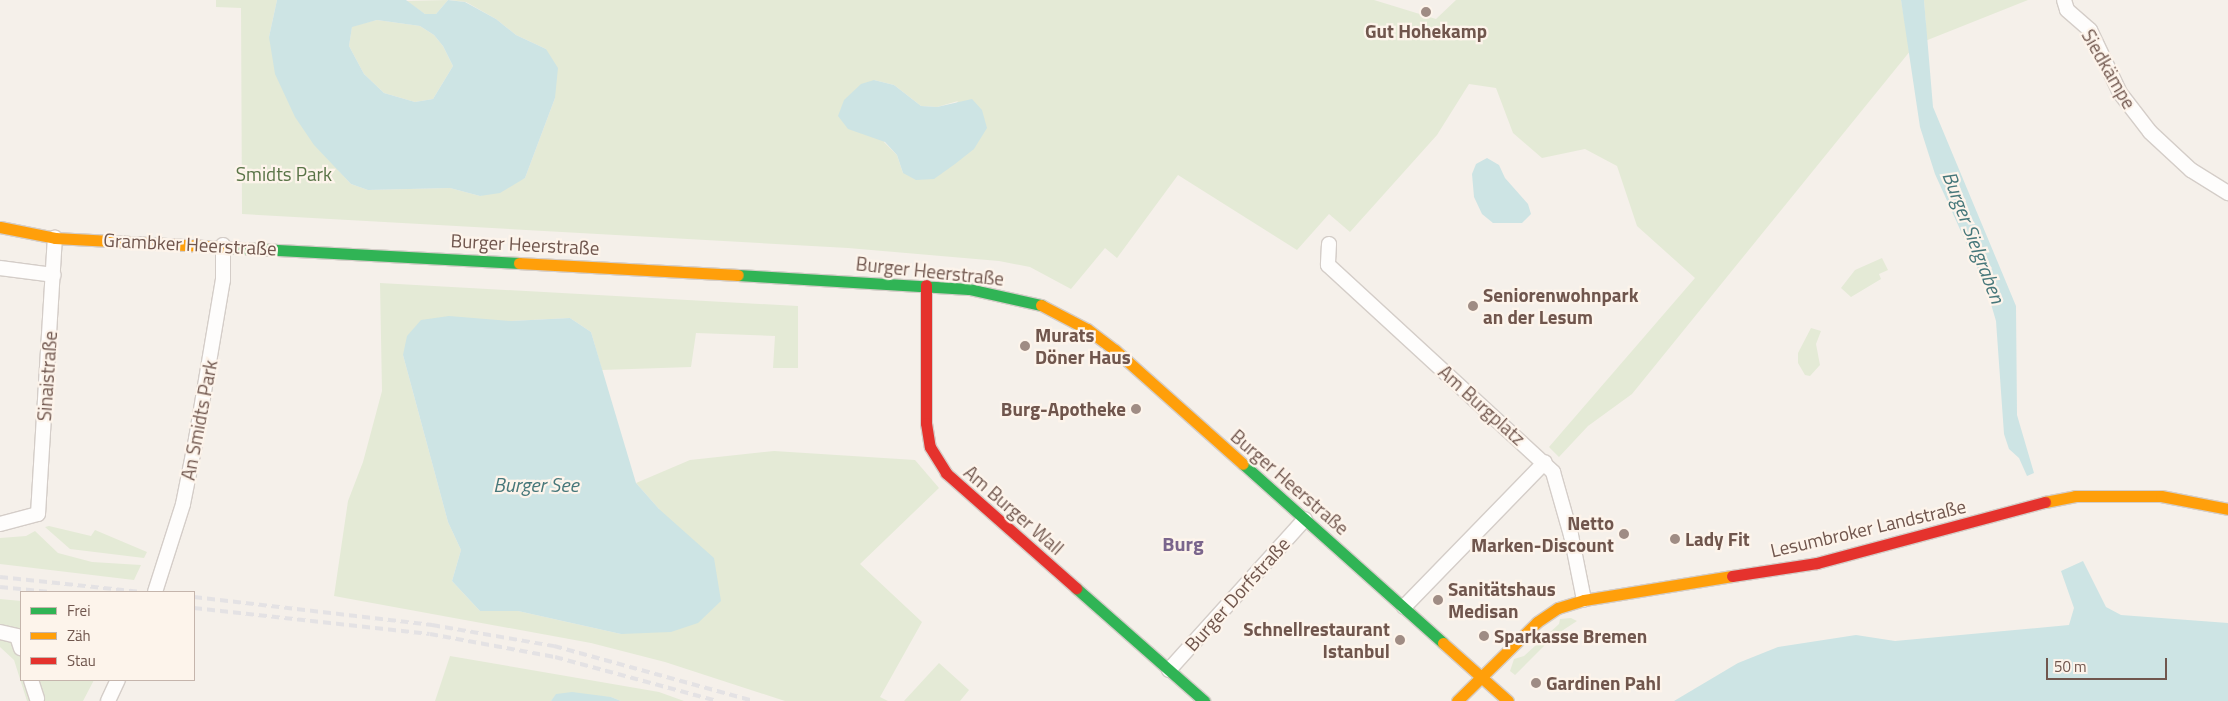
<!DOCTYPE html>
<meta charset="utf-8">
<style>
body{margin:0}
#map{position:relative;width:2228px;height:701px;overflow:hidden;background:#f5f0ea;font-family:"Titillium Web",sans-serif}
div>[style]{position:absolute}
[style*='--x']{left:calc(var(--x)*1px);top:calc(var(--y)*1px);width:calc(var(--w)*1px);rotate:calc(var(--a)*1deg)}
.green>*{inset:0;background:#e4ead6}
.water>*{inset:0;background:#cde4e4}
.roads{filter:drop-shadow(1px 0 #d4cdc8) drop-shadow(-1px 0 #d4cdc8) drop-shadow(0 1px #d4cdc8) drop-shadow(0 -1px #d4cdc8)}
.street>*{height:14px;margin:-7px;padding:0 7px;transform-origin:7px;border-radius:7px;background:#fefdfc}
.fast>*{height:11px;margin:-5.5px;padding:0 5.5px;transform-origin:5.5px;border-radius:5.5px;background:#30b455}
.slow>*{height:11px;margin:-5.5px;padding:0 5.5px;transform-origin:5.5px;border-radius:5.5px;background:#ff9f0a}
.jam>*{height:11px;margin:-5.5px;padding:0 5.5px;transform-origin:5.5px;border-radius:5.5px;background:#e5322d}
.rail>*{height:4px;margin-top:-2px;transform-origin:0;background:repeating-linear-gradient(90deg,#e4e2e4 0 8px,transparent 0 13px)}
.dots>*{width:14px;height:14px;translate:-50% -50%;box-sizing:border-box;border:2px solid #fdf4eb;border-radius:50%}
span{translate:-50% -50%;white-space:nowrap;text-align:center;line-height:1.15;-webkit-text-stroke:4.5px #fdf4eb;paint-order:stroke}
.poi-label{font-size:19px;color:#70564d;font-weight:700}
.left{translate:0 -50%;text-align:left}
.right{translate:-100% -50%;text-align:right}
.street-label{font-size:19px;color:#70564d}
.park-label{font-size:19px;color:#597447}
.water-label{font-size:20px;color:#46777a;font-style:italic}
.neighbourhood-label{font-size:20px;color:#7a658c;font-weight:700}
.legend{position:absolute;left:20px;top:591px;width:175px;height:90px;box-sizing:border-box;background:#fdf4eb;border:1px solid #c5b5ac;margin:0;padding:6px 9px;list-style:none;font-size:15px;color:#70564d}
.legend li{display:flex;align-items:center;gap:10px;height:25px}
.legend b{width:25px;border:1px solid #c5b5ac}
.scale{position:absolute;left:2046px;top:658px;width:121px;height:22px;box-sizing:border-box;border:2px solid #70564d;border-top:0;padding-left:6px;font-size:15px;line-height:18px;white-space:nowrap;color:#70564d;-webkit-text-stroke:4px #fdf4eb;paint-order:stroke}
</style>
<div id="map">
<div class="green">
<div style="clip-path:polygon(evenodd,216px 0,277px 0,269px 37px,339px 171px,351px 184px,368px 190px,450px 188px,480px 196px,525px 178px,555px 98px,546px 49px,516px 35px,496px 19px,466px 2px,450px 0,1374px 0,1436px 19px,1456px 0,1901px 0,1907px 34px,1926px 26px,1924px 0,2028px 0,1915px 45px,1632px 394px,1588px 426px,1559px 457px,1549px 447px,1695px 278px,1637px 226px,1617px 166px,1585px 149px,1542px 158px,1513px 133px,1496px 88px,1469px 84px,1437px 135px,1350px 232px,1329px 214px,1297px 250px,1178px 175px,1117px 258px,1105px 248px,1071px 289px,1030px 267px,999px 261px,848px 248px,242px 214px,241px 8px,216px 7px,216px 0,874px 80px,894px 85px,921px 106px,937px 107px,958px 101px,903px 173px,897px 155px,884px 142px,874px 80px)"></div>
<div style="clip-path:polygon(448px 0,436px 14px,425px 14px,406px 1px)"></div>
<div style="clip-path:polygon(377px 20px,420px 26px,434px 35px,443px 46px,453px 66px,433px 99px,415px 102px,384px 93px,364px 74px,349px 46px,352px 26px)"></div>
<div style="clip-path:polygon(1882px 258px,1888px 270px,1879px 274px,1881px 279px,1851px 297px,1841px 288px,1855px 270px)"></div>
<div style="clip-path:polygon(380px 283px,798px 306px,798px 368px,773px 368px,775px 336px,696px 333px,691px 367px,602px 370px,591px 332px,570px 318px,511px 321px,403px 355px,448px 522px,461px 550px,452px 581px,480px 611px,518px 611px,621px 634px,659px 509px,636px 483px,690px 460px,774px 451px,915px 460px,939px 488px,860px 564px,922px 622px,880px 697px,888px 701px,785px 701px,665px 662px,591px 643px,334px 596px,348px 501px,363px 462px,382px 391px)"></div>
<div style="clip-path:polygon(1811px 328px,1821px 331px,1816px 344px,1820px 365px,1810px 376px,1805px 375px,1798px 363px,1798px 353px)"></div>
<div style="clip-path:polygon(49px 526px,91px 536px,95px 530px,147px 552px,144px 558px,70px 549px,45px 527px)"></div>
<div style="clip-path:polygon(35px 531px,58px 553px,92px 562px,141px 565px,134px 580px,0 564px,0 538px,26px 536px)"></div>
<div style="clip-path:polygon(0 599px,21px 601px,21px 680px,94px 680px,83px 701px,27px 701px,14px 660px,0 647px)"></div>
<div style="clip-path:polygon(1571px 618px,1577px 621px,1554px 636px,1515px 675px,1510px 671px,1514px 659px,1524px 656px,1559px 624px,1560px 619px)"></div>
<div style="clip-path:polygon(450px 656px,659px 692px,684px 701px,621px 701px,611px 697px,556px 695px,551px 701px,435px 701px)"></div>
<div style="clip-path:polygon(939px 663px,969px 690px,960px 701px,904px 701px)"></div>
</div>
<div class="water">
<div style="clip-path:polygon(evenodd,277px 0,406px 0,425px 14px,436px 14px,448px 0,465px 2px,496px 19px,516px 35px,546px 49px,558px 68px,555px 98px,525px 178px,500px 193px,480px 196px,450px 188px,368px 190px,351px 184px,314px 145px,295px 117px,275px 74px,269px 37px,277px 0,377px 20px,420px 26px,434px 35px,443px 46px,453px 66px,433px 99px,415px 102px,384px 93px,364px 74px,349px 46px,352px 27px,377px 20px)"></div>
<div style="clip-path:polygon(1901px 0,1924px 0,1933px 107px,2016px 306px,2017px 415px,2034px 473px,2027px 476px,2019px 458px,2009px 449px,2004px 434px,1996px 321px,1986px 287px,1935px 174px,1920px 127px)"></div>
<div style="clip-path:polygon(874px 80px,894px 85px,921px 106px,937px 107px,972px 99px,982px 110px,987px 128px,974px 149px,955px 164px,934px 179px,916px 180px,903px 173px,897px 155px,885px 142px,848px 129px,838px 116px,844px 100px,861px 84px)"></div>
<div style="clip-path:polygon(1487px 158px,1499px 165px,1505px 178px,1528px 204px,1531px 214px,1522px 223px,1493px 223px,1482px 214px,1474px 197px,1472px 174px,1476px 164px)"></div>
<div style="clip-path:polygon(449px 316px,511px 321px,570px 318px,591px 332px,636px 483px,659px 509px,714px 558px,721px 601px,698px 623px,671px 632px,621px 634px,518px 611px,480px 611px,452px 581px,461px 550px,448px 522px,403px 355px,407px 336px,421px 320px)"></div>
<div style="clip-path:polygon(2083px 561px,2106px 607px,2121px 615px,2228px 623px,2228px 701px,1674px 701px,1738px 663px,1778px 647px,1856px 635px,1895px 641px,2069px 625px,2074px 608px,2061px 571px)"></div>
<div style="clip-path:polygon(572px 692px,611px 697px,621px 701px,551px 701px,556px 694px)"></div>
</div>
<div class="roads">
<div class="street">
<div style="--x:2064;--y:0;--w:10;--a:73"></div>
<div style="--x:2067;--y:10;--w:30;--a:41"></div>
<div style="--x:2090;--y:30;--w:70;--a:64.5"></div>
<div style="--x:2120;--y:93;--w:49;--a:52.4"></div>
<div style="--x:2150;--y:132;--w:56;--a:42.8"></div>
<div style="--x:2191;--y:170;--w:44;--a:31.9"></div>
<div style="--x:1329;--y:244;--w:21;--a:93"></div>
<div style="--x:1328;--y:265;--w:306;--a:42.6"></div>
<div style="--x:1553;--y:472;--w:66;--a:74.1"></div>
<div style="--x:1571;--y:535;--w:66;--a:78.7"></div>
<div style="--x:0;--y:268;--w:54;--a:7.4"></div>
<div style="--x:0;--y:524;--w:39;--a:-15"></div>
<div style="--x:38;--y:514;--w:277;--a:-86.5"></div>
<div style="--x:155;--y:592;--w:92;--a:-72.3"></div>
<div style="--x:183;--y:504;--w:66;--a:-78.7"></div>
<div style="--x:196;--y:439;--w:161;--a:-80.4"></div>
<div style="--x:223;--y:280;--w:35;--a:-90"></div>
<div style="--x:1404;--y:607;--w:202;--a:-45.8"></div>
<div style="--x:0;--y:632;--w:17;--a:13"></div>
<div style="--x:17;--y:636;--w:13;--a:72"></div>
<div style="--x:1169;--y:670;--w:203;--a:-48"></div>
<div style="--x:31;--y:680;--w:20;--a:72"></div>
<div style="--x:108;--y:701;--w:23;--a:-65"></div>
</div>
<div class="fast">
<div style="--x:223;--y:247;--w:296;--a:3.1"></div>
<div style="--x:738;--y:275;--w:231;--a:3.5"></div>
<div style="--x:969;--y:289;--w:74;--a:12.5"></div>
<div style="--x:1243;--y:464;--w:268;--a:41.8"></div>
<div style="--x:1076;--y:588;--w:171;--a:41.4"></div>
</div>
<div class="slow">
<div style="--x:0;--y:227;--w:56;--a:11.3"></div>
<div style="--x:55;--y:238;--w:168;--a:3.1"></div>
<div style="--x:519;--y:263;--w:219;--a:3.1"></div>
<div style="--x:1041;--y:305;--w:52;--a:27.6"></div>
<div style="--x:1087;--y:329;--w:35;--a:37"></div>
<div style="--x:1115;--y:350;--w:171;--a:41.7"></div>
<div style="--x:2045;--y:502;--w:31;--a:-11"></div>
<div style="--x:2075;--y:496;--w:86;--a:0"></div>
<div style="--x:2161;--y:496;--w:68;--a:11"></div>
<div style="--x:1443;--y:643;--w:87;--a:41.7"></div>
<div style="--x:1457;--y:701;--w:112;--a:-44.6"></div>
<div style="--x:1537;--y:622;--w:25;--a:-34"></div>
<div style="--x:1558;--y:608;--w:27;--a:-17"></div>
<div style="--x:1584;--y:600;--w:150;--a:-9.2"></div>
</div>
<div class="jam">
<div style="--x:926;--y:285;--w:138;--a:90"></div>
<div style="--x:926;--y:423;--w:24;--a:81"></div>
<div style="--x:930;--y:447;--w:31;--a:58"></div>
<div style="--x:946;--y:473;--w:174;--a:41.5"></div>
<div style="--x:1732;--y:576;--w:86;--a:-8.7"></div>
<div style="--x:1817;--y:563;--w:236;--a:-15"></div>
</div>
</div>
<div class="rail">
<div style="--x:0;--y:577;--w:142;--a:6.1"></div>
<div style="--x:0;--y:587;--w:50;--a:5.7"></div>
<div style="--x:194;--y:597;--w:240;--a:6.7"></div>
<div style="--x:432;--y:625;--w:124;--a:9.8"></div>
<div style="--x:554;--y:646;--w:206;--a:15.4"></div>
<div style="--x:194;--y:608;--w:237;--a:6.3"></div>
<div style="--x:430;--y:634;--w:127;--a:10.4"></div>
<div style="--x:555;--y:657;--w:168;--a:15.2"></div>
</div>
<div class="dots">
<div style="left:1426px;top:12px;background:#9f8c84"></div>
<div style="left:1473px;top:306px;background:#9f8c84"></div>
<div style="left:1025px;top:346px;background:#9f8c84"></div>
<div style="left:1136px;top:409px;background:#9f8c84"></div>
<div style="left:1624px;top:534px;background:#9f8c84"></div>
<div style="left:1675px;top:539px;background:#9f8c84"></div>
<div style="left:1438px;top:600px;background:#9f8c84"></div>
<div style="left:1484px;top:636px;background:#9f8c84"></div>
<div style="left:1400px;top:640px;background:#9f8c84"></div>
<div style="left:1536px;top:683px;background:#9f8c84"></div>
</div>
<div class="poi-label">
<span style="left:1426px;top:31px">Gut Hohekamp</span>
<span class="left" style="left:1483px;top:306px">Seniorenwohnpark<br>an der Lesum</span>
<span class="left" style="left:1035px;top:346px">Murats<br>Döner Haus</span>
<span class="right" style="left:1126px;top:409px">Burg-Apotheke</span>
<span class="right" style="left:1614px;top:534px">Netto<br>Marken-Discount</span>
<span class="left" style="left:1685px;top:539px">Lady Fit</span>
<span class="left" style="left:1448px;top:600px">Sanitätshaus<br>Medisan</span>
<span class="right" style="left:1390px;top:640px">Schnellrestaurant<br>Istanbul</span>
<span class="left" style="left:1494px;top:636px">Sparkasse Bremen</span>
<span class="left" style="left:1546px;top:683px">Gardinen Pahl</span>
</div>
<div class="street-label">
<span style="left:2109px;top:69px;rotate:60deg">Siedkämpe</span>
<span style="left:190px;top:244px;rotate:3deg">Grambker Heerstraße</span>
<span style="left:525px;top:244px;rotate:3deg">Burger Heerstraße</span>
<span style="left:930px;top:271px;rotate:6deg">Burger Heerstraße</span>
<span style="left:47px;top:376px;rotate:-86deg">Sinaistraße</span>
<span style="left:1482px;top:405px;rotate:42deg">Am Burgplatz</span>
<span style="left:199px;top:420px;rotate:-79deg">An Smidts Park</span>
<span style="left:1290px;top:482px;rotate:41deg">Burger Heerstraße</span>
<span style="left:1014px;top:510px;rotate:41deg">Am Burger Wall</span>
<span style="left:1868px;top:528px;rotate:-13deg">Lesumbroker Landstraße</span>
<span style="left:1237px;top:594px;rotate:-48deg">Burger Dorfstraße</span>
</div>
<div class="park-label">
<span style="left:284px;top:174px">Smidts Park</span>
</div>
<div class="water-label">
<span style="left:1974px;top:237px;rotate:69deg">Burger Sielgraben</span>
<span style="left:536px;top:484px">Burger See</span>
</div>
<div class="neighbourhood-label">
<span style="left:1183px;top:543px">Burg</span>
</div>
<ul class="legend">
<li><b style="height:6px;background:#30b455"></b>Frei</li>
<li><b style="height:6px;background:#ff9f0a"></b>Zäh</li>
<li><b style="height:6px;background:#e5322d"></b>Stau</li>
</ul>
<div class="scale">50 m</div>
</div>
